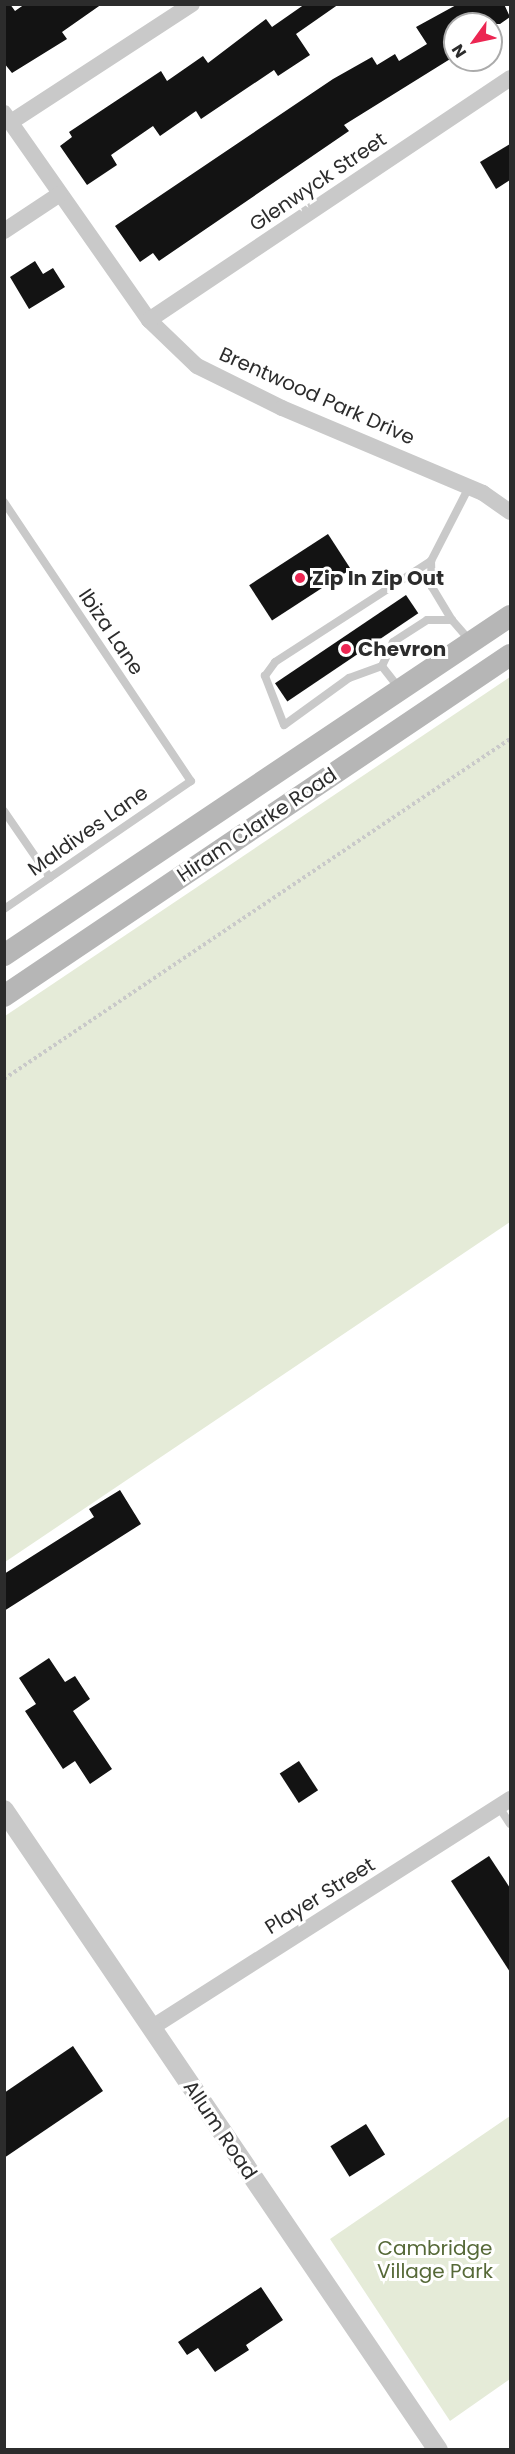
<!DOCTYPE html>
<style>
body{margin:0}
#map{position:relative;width:515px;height:2454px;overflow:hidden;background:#fff;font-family:Poppins,sans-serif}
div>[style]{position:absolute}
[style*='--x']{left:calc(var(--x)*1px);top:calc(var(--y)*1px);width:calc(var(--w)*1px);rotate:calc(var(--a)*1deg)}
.green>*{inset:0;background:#e5ebd8}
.building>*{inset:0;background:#131313;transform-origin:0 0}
.path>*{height:4px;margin-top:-2px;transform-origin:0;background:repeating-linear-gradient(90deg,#c9c9c9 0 3px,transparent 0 6px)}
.service>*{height:8px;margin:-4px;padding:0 4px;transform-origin:4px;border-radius:4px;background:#c9c9c9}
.minor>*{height:16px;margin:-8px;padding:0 8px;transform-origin:8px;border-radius:8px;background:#c9c9c9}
.tertiary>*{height:20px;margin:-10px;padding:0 10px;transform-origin:10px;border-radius:10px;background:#c9c9c9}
.secondary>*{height:22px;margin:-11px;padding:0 11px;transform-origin:11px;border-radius:11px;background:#b6b6b6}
.dots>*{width:16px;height:16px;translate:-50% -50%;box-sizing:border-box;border:3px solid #fff;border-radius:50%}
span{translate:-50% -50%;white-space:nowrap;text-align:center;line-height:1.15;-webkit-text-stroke:6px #fff;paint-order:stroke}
.street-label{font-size:20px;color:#2c2c2c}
.poi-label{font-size:20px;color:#2c2c2c;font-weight:700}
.left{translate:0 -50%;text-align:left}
.park-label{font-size:20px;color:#566938}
.frame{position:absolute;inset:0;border:6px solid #2c2c2c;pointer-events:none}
.north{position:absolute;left:443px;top:12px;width:60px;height:60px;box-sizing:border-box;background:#fff;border:2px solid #ababab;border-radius:50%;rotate:237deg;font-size:16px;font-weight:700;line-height:24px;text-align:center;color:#2c2c2c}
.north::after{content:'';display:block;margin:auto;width:21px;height:27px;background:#ec2652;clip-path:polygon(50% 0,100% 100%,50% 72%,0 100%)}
</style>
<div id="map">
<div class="green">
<div style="clip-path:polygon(510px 677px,510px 1222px,5px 1562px,5px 1016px)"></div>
<div style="clip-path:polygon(510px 2116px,510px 2379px,450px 2421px,330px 2239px)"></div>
</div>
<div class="building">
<div style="clip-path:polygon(4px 4px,10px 4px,15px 11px,25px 4px,102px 4px,62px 32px,67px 39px,12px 73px,4px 63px)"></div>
<div style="clip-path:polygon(305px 4px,339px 4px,296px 34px,310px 55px,278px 76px,274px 70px,201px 119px,196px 111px,160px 136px,153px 126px,111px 155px,117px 165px,87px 185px,60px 146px,72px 137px,69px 132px,161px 71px,167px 81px,203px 56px,208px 63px,266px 19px,272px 27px)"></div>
<div style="clip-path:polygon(458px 4px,504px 4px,510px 17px,500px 24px,455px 24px,455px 56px,344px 125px,349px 131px,159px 261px,153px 253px,140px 262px,115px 226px,333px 79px,372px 57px,377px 65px,395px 54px,399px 61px,427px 44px,416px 27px)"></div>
<div style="clip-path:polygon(510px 144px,510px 180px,496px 189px,480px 162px)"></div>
<div style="clip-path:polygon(35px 261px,43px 274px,53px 268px,65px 287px,29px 309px,10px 277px)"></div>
<div style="left:328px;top:534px;width:42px;height:94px;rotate:57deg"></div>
<div style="left:406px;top:595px;width:22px;height:158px;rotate:56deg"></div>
<div style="clip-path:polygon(120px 1490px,141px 1524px,4px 1611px,4px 1574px,94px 1517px,89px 1509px)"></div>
<div style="clip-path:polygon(49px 1658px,65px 1682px,75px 1676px,90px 1699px,73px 1711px,112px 1769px,90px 1784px,75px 1761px,63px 1769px,25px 1711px,36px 1704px,19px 1678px)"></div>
<div style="left:299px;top:1761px;width:35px;height:23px;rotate:57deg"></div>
<div style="clip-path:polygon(489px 1856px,510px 1888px,510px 1972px,451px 1881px)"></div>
<div style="clip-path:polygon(73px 2046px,103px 2091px,4px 2158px,4px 2093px)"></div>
<div style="left:366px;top:2124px;width:36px;height:42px;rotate:58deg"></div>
<div style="clip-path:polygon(261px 2287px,283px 2320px,246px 2345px,249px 2350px,215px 2372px,198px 2348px,187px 2355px,178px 2342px)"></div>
</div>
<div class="path">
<div style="--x:4;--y:1079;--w:610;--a:-33.9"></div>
</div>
<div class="service">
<div style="--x:4;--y:502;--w:336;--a:56.2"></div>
<div style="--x:191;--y:781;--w:227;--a:145.6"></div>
<div style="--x:431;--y:561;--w:26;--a:88"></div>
<div style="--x:432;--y:587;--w:39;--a:59"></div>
<div style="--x:382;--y:666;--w:35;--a:160"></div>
<div style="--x:349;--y:678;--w:80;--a:144.1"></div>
<div style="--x:284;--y:725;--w:53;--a:-111.2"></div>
<div style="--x:265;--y:676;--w:17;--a:-54"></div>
<div style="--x:275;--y:662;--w:186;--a:-32.9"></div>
<div style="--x:431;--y:561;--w:83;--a:-62.8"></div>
<div style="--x:399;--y:688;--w:28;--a:-128"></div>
<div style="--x:382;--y:666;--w:26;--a:-65"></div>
<div style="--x:393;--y:642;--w:40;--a:-32.9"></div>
<div style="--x:427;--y:620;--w:25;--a:0"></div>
<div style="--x:452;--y:620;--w:28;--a:49"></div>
<div style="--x:4;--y:811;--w:81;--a:55.5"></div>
<div style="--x:499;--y:1807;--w:20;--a:57"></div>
</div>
<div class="minor">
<div style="--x:4;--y:113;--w:253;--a:55"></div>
<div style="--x:149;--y:320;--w:66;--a:43.8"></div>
<div style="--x:197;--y:366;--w:95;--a:26.3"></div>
<div style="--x:282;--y:408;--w:218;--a:22.9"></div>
<div style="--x:483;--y:493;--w:33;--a:35"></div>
<div style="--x:11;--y:122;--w:216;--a:-33.1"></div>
<div style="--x:4;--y:231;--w:67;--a:-33.5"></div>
<div style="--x:149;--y:320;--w:435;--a:-33.8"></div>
<div style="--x:151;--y:2028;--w:426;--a:-32.5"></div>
</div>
<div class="tertiary">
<div style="--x:4;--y:1810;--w:773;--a:55.86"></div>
</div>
<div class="secondary">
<div style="--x:4;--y:955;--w:609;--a:-33.82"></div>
<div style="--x:4;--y:996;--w:610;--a:-33.98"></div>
</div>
<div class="dots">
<div style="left:300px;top:578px;background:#ec2652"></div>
<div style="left:346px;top:649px;background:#ec2652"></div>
</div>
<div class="street-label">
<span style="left:318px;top:182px;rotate:-34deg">Glenwyck Street</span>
<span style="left:317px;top:396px;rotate:24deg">Brentwood Park Drive</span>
<span style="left:111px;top:632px;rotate:56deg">Ibiza Lane</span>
<span style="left:257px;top:825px;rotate:-34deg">Hiram Clarke Road</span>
<span style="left:88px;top:831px;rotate:-35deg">Maldives Lane</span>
<span style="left:320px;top:1896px;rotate:-32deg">Player Street</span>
<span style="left:220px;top:2130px;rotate:56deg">Allum Road</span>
</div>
<div class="poi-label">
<span class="left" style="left:312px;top:578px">Zip In Zip Out</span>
<span class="left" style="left:358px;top:649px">Chevron</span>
</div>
<div class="park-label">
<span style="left:435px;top:2260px">Cambridge<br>Village Park</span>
</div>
<div class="frame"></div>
<div class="north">N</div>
</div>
